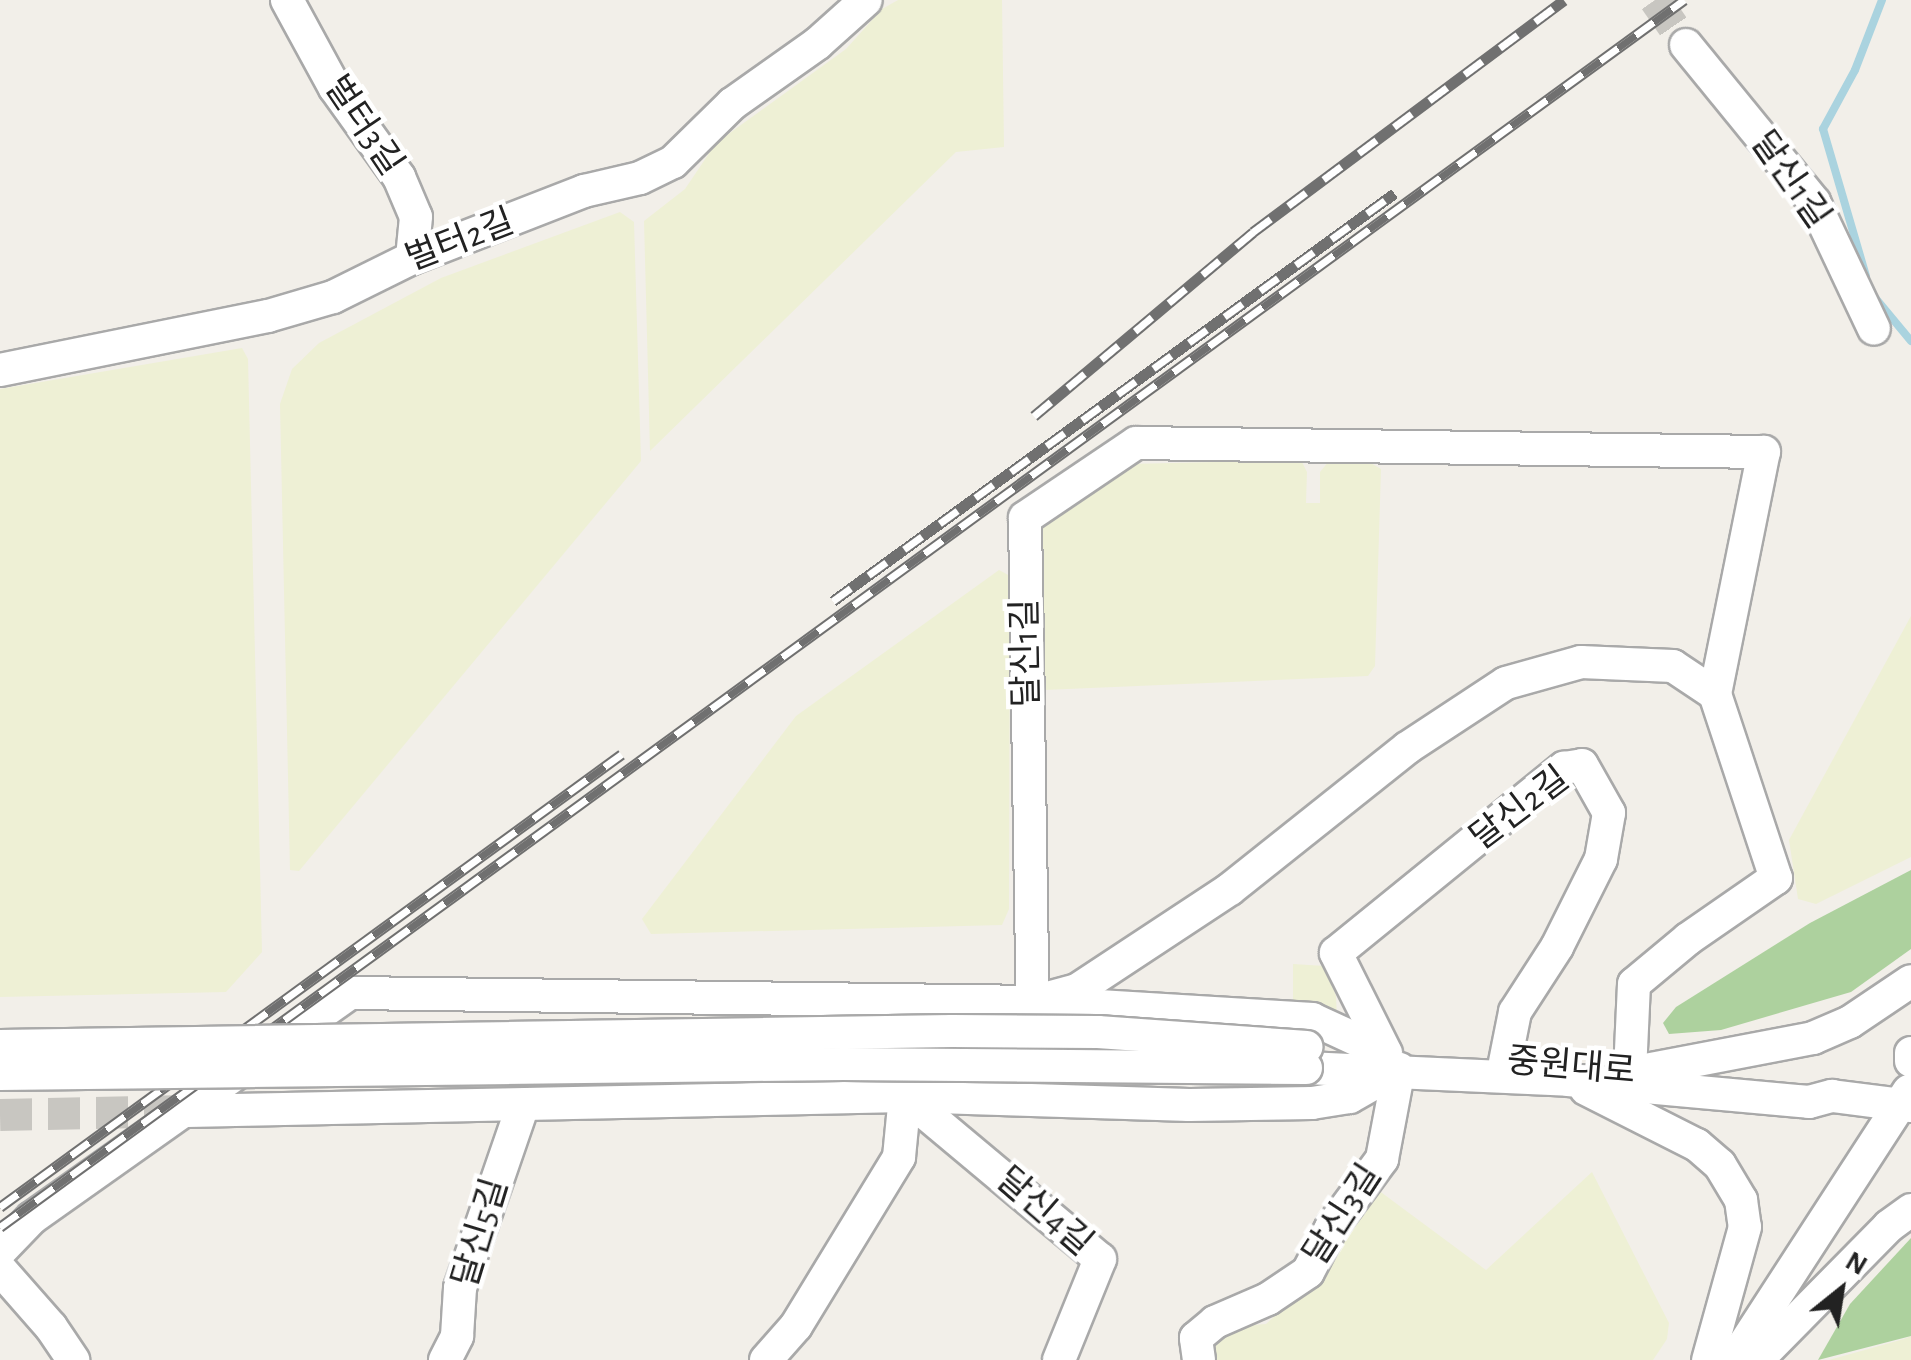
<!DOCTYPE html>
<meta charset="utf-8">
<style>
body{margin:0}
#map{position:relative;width:1911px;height:1360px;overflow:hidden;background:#f2efe9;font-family:"Alegreya Sans","Noto Sans KR",sans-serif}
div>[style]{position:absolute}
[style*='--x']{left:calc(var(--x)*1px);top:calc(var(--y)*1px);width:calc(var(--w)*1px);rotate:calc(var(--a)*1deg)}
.farmland>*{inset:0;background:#eef0d5}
.forest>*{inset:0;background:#add19e}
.stream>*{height:8px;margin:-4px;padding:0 4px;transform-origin:4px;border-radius:4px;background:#aad3df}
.minor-tunnel>*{height:32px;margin-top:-16px;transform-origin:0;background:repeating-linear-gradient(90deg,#c8c6c1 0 32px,transparent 0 48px)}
.roads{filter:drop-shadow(2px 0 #a9a9a9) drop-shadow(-2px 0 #a9a9a9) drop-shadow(0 2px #a9a9a9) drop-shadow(0 -2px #a9a9a9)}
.minor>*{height:32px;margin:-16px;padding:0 16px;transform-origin:16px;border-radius:16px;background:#fff}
.rail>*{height:11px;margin-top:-5.5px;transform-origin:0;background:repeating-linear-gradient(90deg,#fff 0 22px,#707070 0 44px);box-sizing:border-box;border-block:2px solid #707070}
.bridges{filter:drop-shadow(2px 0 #a9a9a9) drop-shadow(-2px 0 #a9a9a9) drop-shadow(0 2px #a9a9a9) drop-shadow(0 -2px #a9a9a9)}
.minor-bridge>*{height:32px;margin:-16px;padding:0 16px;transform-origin:16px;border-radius:16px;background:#fff}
span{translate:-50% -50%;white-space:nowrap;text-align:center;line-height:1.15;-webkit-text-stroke:9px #fff;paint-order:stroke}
.street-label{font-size:35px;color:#222}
.north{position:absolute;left:1791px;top:1240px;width:100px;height:100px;-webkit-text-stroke:8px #fff;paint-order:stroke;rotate:30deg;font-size:28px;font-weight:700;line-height:40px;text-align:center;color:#222}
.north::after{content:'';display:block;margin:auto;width:35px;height:45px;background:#222;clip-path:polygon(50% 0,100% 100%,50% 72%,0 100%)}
</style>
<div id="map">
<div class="farmland">
<div style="clip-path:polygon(898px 0,1002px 0,1004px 147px,956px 152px,650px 451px,644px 221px,685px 189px,716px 143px,846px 49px,882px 9px)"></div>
<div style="clip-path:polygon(620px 212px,634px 222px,641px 461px,299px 871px,290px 870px,280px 404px,292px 369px,319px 343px,441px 278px)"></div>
<div style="clip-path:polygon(242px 348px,248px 359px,262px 952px,226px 992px,0 997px,0 389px)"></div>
<div style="clip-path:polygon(1301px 460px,1307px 472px,1306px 503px,1320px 503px,1320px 472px,1329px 461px,1369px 462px,1381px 469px,1375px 666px,1368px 676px,1044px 690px,1038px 530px,1128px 464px)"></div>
<div style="clip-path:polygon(999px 570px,1010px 576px,1009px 909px,1002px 925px,651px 934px,642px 919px,796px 716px)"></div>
<div style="clip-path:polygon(1911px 616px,1911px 857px,1816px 904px,1798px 899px,1789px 840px)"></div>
<div style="clip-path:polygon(1293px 964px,1325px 966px,1336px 996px,1337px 1019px,1293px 1014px)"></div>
<div style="clip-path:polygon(1592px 1172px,1669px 1323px,1667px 1339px,1653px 1360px,1214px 1360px,1211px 1346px,1230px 1327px,1266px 1324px,1310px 1284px,1374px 1187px,1486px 1270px)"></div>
<div style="clip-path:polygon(1911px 1336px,1911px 1360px,1829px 1360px,1904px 1339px)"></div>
</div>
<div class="forest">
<div style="clip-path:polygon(1911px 870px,1911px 949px,1851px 992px,1721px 1030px,1669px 1034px,1663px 1023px,1676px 1007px,1810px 923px)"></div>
<div style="clip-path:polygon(1911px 1238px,1911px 1336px,1818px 1360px,1850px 1304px)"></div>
</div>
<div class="stream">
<div style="--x:1866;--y:276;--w:153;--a:-106.3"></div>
<div style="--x:1823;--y:129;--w:67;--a:-61.5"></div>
<div style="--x:1855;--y:70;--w:75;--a:-68.9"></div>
<div style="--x:1872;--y:294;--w:61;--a:50.3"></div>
</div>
<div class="minor-tunnel">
<div style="--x:1655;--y:0;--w:55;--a:55.4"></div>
<div style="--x:0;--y:1115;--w:187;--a:-1.2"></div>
</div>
<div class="roads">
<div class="minor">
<div style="--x:287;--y:0;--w:100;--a:61.4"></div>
<div style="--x:335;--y:88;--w:110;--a:54.3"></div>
<div style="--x:399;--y:177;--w:43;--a:67"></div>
<div style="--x:416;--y:217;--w:41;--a:95.6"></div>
<div style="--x:1686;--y:45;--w:203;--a:50.8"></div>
<div style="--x:1814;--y:202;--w:140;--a:64.7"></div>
<div style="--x:0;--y:370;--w:273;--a:-11.4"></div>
<div style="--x:268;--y:316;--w:68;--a:-16.3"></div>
<div style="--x:333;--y:297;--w:88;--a:-26.3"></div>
<div style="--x:412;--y:258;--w:185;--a:-21.3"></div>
<div style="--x:584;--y:191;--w:57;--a:-13.1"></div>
<div style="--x:640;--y:178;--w:37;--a:-26"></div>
<div style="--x:673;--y:162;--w:83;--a:-44.5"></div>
<div style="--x:732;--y:104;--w:105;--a:-35.3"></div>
<div style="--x:818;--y:43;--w:64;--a:-41.9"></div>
<div style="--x:1715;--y:694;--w:247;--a:-78.6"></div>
<div style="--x:1764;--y:452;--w:628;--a:-179.18"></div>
<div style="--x:1136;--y:443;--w:134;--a:146"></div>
<div style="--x:1025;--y:518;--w:484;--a:89.1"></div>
<div style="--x:1033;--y:1002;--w:46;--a:-15.3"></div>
<div style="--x:1077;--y:990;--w:183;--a:-33.4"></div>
<div style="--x:1230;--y:889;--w:226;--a:-38.5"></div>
<div style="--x:1407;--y:748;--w:118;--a:-33.3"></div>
<div style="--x:1506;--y:683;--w:78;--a:-15.6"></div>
<div style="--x:1581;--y:662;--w:92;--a:2.5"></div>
<div style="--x:1673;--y:666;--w:50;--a:33.7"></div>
<div style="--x:1715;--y:694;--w:194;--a:71.7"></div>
<div style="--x:1776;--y:878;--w:107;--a:145.3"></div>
<div style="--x:1688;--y:939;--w:70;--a:140.2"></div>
<div style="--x:1634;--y:984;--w:89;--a:92.6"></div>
<div style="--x:1630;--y:1073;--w:186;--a:-10.8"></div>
<div style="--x:1813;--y:1038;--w:40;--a:-23.4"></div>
<div style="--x:1850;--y:1022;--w:73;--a:-33.9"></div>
<div style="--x:1386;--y:1053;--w:112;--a:-116.6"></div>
<div style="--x:1336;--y:953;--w:294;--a:-39.1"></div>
<div style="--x:1564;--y:768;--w:18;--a:-9"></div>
<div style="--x:1582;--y:765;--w:55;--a:60.6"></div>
<div style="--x:1609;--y:813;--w:47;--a:99.9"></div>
<div style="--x:1601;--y:859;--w:98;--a:116.6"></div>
<div style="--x:1557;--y:947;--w:77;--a:122.9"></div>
<div style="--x:1515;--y:1012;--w:51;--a:101.3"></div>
<div style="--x:1911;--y:1053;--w:8;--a:90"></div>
<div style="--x:1306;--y:1068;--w:262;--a:2.6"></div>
<div style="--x:1568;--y:1080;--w:242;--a:5.2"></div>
<div style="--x:1809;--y:1102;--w:24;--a:-15"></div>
<div style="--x:1832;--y:1096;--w:80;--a:7.2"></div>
<div style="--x:1586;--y:1089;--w:124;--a:26.8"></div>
<div style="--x:1697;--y:1145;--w:30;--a:41"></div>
<div style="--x:1720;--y:1165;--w:41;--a:59"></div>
<div style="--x:1741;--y:1200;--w:27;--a:82"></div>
<div style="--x:1745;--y:1227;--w:138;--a:105.5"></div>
<div style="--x:905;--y:1096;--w:254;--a:39.9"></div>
<div style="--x:1100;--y:1259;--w:109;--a:112.1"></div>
<div style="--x:187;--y:1111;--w:718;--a:-1.2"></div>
<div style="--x:905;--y:1096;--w:284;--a:1.8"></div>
<div style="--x:1189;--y:1105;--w:123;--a:-0.9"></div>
<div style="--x:1312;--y:1103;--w:38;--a:-9"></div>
<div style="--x:1350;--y:1097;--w:56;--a:-29.7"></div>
<div style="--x:0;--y:1251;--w:46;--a:-45.9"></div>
<div style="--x:32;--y:1218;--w:390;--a:-35.3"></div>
<div style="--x:350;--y:993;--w:683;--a:0.75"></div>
<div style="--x:1033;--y:1002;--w:280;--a:3.5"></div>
<div style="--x:1312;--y:1019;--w:81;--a:24.7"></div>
<div style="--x:0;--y:1269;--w:77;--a:48.7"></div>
<div style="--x:51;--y:1327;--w:40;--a:56"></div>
<div style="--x:445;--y:1360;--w:27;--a:-63"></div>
<div style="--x:457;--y:1336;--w:48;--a:-86.4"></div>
<div style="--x:460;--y:1288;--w:194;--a:-71"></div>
<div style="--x:766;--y:1360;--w:45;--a:-48.6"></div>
<div style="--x:796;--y:1326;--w:198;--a:-58.6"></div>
<div style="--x:899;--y:1157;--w:61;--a:-84.4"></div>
<div style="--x:1199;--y:1360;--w:22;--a:-98"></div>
<div style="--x:1196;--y:1338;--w:25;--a:-40"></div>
<div style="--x:1215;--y:1322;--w:58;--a:-23.5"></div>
<div style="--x:1268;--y:1299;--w:48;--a:-34"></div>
<div style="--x:1308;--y:1272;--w:50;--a:-62.4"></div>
<div style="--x:1331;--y:1228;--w:86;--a:-53.5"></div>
<div style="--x:1382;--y:1159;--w:92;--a:-79.3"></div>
<div style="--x:1734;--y:1360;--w:321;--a:-57"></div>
<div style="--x:1757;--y:1360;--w:188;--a:-45.4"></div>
<div style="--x:1889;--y:1226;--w:27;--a:-36"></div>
</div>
</div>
<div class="rail">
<div style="--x:1034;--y:416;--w:286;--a:-40"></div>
<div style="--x:1253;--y:232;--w:388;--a:-36.7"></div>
<div style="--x:833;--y:601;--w:694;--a:-35.98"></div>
<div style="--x:0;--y:1207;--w:769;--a:-36.07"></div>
<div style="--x:0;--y:1227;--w:2084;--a:-36.08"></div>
</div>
<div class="bridges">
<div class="minor-bridge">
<div style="--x:0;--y:1046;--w:952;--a:-0.9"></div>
<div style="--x:952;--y:1031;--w:146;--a:0.4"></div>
<div style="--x:1098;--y:1032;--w:209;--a:4.1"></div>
<div style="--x:0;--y:1074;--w:844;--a:-0.68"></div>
<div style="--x:844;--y:1064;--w:462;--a:0.5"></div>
</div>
</div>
<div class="street-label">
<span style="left:363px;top:126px;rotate:56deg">벌터3길</span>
<span style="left:1790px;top:180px;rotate:55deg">달신1길</span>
<span style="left:460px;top:241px;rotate:-21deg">벌터2길</span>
<span style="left:1027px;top:653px;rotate:-91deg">달신1길</span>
<span style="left:1520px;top:809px;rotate:-37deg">달신2길</span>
<span style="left:1571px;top:1067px;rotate:5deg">중원대로</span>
<span style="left:1044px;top:1212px;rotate:41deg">달신4길</span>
<span style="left:1343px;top:1215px;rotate:-57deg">달신3길</span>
<span style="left:481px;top:1233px;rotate:-73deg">달신5길</span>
</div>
<div class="north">N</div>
</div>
